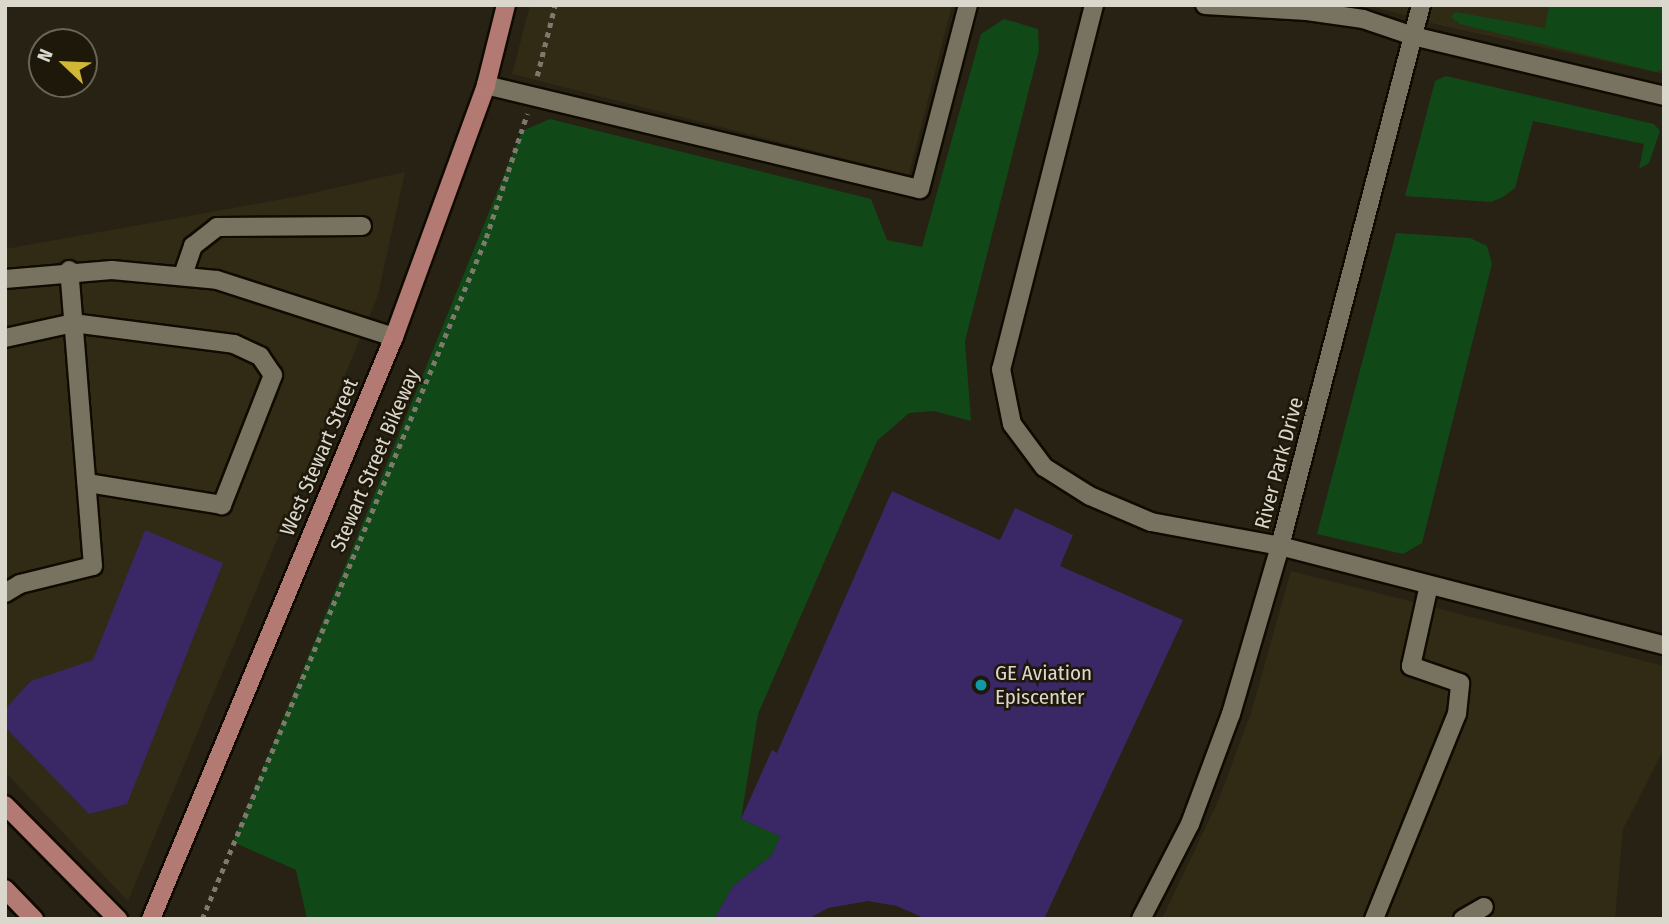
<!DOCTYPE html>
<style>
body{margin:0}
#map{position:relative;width:1669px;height:924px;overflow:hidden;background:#272213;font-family:"Fira Sans Condensed",sans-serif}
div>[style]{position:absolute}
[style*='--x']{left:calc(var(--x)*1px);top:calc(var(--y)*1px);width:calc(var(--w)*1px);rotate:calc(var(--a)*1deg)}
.built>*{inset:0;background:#312a14}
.green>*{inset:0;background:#104917}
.building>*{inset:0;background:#3a2766}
.path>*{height:4.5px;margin-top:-2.25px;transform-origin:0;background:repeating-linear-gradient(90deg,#7d796c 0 5px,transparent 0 10px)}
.roads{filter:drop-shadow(2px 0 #100b01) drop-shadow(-2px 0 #100b01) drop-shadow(0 2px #100b01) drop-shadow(0 -2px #100b01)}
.minor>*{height:18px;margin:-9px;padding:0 9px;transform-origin:9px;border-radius:9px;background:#787261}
.major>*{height:18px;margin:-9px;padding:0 9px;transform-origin:9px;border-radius:9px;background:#b27a73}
.dots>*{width:19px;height:19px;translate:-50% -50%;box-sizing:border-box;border:4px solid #1e180a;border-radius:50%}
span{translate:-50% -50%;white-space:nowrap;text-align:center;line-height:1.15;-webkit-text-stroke:5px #1e180a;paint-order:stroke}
.street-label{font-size:21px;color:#dad7cd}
.poi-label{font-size:21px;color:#dad7cd}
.left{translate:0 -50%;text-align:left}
.frame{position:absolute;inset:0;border:7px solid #dad7cd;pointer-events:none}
.north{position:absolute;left:28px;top:28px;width:70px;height:70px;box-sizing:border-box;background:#1e180a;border:2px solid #696458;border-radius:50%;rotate:293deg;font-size:19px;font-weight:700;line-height:28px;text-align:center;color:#dad7cd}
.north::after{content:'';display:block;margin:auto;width:24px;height:32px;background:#d1b736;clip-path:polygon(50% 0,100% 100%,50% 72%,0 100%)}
</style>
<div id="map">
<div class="built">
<div style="clip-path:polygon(530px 5px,952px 5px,909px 175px,512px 74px)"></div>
<div style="clip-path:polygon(1367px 5px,1664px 5px,1664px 74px,1439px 25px)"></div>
<div style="clip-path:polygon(405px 172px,378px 295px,128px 901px,5px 772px,5px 249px,295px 197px)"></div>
<div style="clip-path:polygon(1291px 571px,1664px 666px,1664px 749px,1623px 829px,1615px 919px,1162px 919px,1218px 801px,1251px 713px)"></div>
</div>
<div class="green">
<div style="clip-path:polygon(1549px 5px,1664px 5px,1664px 69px,1656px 72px,1460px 24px,1451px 17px,1455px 12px,1545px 28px)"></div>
<div style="clip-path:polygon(1004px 19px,1038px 29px,1039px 50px,965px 341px,971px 421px,934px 411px,909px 413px,877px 441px,758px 714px,741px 819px,780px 836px,772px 855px,733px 886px,714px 919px,307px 919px,296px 870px,233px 842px,522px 131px,550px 119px,871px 199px,887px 240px,922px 247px,981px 34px)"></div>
<div style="clip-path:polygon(1446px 76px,1654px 124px,1660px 131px,1649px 163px,1639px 169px,1644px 144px,1533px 121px,1515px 188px,1503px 197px,1491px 202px,1405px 196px,1435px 81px)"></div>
<div style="clip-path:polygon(1396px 233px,1470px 238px,1487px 246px,1492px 264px,1422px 543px,1403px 554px,1317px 534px)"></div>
</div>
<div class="building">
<div style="clip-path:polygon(892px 491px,1000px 540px,1015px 508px,1073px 535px,1060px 566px,1183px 620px,1044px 919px,926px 919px,897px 906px,868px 901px,828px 908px,808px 919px,714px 919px,733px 886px,772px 855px,780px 836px,741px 819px,772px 750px,777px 753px)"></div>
<div style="clip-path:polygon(145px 530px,223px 563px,127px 804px,89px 814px,5px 727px,5px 709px,31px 681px,93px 660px)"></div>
</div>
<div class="path">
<div style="--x:537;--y:76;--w:73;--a:-75.8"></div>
<div style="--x:202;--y:919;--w:738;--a:-67.36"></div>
<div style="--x:486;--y:238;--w:131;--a:-71.7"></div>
</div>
<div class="roads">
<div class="minor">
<div style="--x:1094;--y:5;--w:376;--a:104.3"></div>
<div style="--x:1001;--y:369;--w:56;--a:78.7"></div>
<div style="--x:1012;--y:424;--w:54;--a:53.3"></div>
<div style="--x:1044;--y:467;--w:54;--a:32.2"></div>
<div style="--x:1090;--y:496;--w:66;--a:23.1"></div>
<div style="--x:1151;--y:522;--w:131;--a:10.5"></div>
<div style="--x:1280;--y:546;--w:397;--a:14.5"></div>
<div style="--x:1205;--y:5;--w:102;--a:3.4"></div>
<div style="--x:1307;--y:11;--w:57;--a:8.1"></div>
<div style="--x:1363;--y:19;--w:53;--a:18.8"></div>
<div style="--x:1413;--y:36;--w:258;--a:13.4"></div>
<div style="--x:486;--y:85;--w:446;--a:13.5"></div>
<div style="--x:920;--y:189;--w:190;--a:-75.4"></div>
<div style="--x:183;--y:275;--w:31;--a:-71"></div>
<div style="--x:193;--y:246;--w:31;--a:-38"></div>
<div style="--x:217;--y:227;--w:145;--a:-0.4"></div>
<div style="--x:5;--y:279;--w:107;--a:-4.8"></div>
<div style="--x:112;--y:270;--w:105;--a:5.4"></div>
<div style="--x:217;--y:280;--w:186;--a:17.9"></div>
<div style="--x:5;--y:338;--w:70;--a:-12.4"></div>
<div style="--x:73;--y:323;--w:162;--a:7.4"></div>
<div style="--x:234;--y:344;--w:29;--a:25"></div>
<div style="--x:260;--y:356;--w:23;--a:56"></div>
<div style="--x:273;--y:375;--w:140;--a:111.4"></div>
<div style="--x:222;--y:505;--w:137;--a:-170.7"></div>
<div style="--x:5;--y:593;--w:17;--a:-31"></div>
<div style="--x:20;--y:584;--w:75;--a:-13.9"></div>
<div style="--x:93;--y:566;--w:297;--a:-94.6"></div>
<div style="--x:1141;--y:919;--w:107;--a:-62.7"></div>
<div style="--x:1190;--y:824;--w:117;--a:-69.6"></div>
<div style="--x:1231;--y:714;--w:175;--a:-73.7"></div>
<div style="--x:1280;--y:546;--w:559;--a:-75.39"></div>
<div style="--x:1374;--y:919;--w:221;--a:-68"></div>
<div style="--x:1457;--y:714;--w:31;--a:-84"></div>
<div style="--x:1460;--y:683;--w:52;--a:-160.9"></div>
<div style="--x:1411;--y:666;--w:83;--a:-77.5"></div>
<div style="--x:1463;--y:919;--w:24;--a:-30"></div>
</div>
<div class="major">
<div style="--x:5;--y:805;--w:161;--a:45.3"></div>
<div style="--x:5;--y:889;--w:42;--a:46"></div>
<div style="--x:151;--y:919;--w:631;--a:-67.34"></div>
<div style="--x:394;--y:337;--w:268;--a:-69.9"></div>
<div style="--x:486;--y:85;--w:82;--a:-76"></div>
</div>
</div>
<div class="dots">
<div style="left:981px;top:685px;background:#0f9aa8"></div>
</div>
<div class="street-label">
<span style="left:319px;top:457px;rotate:-67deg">West Stewart Street</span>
<span style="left:375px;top:460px;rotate:-67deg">Stewart Street Bikeway</span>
<span style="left:1279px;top:463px;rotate:-75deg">River Park Drive</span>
</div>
<div class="poi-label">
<span class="left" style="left:995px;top:685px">GE Aviation<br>Episcenter</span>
</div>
<div class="frame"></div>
<div class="north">N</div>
</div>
